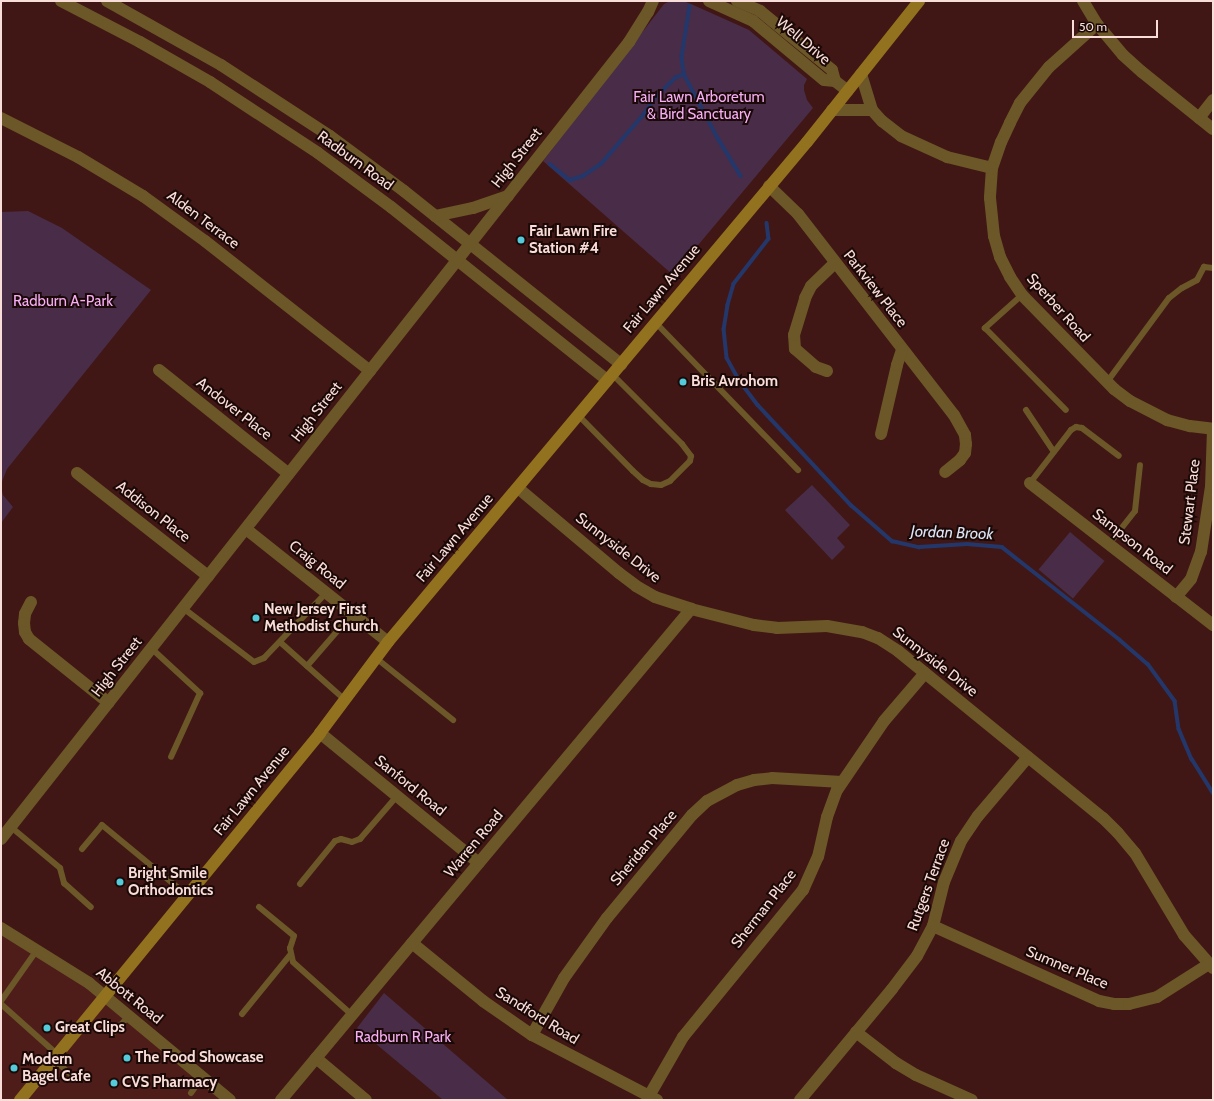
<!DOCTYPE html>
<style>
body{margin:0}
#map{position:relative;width:1214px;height:1101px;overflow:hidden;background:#401714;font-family:Cabin,sans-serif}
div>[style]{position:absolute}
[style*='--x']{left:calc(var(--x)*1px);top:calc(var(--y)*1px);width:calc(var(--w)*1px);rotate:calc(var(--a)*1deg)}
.built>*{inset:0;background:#4e1d19}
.green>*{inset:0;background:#482c48;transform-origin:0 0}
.stream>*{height:3.5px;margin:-1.75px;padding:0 1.75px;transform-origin:1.75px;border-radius:1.75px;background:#24376b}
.lane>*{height:6px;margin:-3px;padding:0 3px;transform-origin:3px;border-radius:3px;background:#6b5728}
.street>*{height:12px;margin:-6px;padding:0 6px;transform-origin:6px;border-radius:6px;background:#6b5728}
.secondary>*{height:12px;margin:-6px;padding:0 6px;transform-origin:6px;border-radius:6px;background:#92721e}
.dots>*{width:11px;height:11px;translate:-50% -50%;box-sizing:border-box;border:2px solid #1b0907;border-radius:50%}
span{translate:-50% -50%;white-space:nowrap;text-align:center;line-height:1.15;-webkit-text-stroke:4px #1b0907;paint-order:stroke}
.street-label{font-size:15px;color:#f9ddd9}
.park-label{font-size:15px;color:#f7aef6}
.poi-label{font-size:15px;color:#f9ddd9;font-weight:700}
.left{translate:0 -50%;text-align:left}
.water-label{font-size:16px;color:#dce4f5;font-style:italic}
.frame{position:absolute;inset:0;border:2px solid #f9ddd9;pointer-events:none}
.scale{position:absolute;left:1072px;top:20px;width:86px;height:18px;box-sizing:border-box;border:2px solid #f9ddd9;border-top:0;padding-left:5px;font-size:12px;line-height:14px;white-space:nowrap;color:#f9ddd9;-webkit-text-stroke:3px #1b0907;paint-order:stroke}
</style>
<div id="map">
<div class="built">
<div style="clip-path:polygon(1px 928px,56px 961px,230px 1100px,1px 1100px)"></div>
</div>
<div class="green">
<div style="clip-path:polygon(670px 1px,683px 1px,691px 4px,749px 30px,807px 79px,804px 85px,804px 90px,807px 100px,813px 108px,673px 275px,543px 161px,664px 4px)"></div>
<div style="clip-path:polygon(28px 211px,62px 228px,151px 290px,7px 469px,1px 484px,1px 212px)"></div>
<div style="clip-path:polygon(812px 485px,850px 525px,837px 538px,845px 547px,832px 560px,785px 510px)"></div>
<div style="clip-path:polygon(1px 488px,3px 495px,13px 507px,1px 523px)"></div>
<div style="left:1070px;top:532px;width:45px;height:49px;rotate:40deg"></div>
<div style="clip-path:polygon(384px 993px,508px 1100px,443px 1100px,357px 1028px)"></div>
</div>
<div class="stream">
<div style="--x:690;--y:6;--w:52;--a:98.9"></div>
<div style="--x:682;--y:57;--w:17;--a:83"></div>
<div style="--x:684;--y:74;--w:75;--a:62.1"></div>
<div style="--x:719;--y:140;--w:42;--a:58.6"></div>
<div style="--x:550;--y:164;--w:26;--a:39"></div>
<div style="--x:570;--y:180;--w:14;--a:-17"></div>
<div style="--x:583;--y:176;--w:22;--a:-34"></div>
<div style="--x:601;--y:164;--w:66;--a:-49.3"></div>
<div style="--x:644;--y:114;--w:18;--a:-56"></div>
<div style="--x:654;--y:99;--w:30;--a:-45"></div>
<div style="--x:675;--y:78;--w:10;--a:-24"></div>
<div style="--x:767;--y:223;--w:16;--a:83"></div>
<div style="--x:769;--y:239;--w:57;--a:127.9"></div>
<div style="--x:734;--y:284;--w:22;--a:106"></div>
<div style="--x:728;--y:305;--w:24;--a:99"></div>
<div style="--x:724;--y:329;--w:29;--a:84"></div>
<div style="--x:727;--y:358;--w:25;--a:61"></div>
<div style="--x:739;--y:380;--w:31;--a:53"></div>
<div style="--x:758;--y:405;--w:137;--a:47.1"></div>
<div style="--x:851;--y:505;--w:55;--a:41.3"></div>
<div style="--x:892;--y:541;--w:28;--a:13"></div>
<div style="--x:919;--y:547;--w:48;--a:-3.6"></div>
<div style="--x:967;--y:544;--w:35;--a:5"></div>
<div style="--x:1002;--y:547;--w:150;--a:38.2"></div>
<div style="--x:1120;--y:640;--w:37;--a:41"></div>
<div style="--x:1148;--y:664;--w:46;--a:53.9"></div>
<div style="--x:1175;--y:701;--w:28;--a:82"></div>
<div style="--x:1179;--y:729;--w:33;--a:67"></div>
<div style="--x:1192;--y:759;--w:40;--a:58"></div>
</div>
<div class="lane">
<div style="--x:1022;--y:295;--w:50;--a:138.3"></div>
<div style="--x:985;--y:328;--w:115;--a:45.4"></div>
<div style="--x:655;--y:322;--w:206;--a:46"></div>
<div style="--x:1107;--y:382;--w:104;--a:-53.6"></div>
<div style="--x:1169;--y:298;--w:16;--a:-38"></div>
<div style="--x:1182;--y:288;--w:17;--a:-28"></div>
<div style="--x:1197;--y:280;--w:15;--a:-62"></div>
<div style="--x:1204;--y:267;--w:9;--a:6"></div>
<div style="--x:1026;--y:410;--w:50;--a:56.3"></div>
<div style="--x:578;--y:415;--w:78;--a:45.5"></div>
<div style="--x:633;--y:471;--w:13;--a:42"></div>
<div style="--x:643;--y:480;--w:9;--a:27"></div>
<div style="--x:651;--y:484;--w:10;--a:6"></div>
<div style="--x:661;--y:485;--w:10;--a:-24"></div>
<div style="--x:670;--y:481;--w:28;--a:-45"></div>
<div style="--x:690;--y:461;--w:5;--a:-79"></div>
<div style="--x:691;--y:456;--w:15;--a:-127"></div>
<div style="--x:682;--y:444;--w:99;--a:-135"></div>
<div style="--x:1030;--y:483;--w:67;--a:-52.3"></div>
<div style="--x:1071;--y:430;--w:6;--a:-31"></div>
<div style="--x:1076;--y:427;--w:6;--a:9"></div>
<div style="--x:1082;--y:428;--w:46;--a:37.1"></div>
<div style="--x:1109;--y:544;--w:42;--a:-51.8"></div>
<div style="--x:1135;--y:511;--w:46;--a:-83.8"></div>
<div style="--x:183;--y:608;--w:89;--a:37.3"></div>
<div style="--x:254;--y:662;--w:11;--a:-22"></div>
<div style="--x:264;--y:658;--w:90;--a:-46.4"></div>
<div style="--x:280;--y:642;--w:87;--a:41.7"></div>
<div style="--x:151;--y:648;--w:67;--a:42.6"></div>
<div style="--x:200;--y:693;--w:70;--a:114.4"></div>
<div style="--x:376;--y:658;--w:99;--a:38.8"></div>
<div style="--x:307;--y:666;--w:69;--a:-49.1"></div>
<div style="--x:11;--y:827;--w:64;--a:39.9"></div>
<div style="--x:60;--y:868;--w:16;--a:75"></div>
<div style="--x:64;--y:883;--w:36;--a:42"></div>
<div style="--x:82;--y:849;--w:31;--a:-50"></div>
<div style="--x:102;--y:825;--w:110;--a:39.5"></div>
<div style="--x:300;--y:884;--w:55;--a:-50.9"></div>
<div style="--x:335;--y:841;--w:6;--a:-18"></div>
<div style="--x:341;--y:839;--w:11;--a:15"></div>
<div style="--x:352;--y:842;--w:9;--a:-21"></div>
<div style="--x:360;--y:839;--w:57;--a:-49.3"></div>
<div style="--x:259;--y:907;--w:45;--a:39.6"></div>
<div style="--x:294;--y:936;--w:13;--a:108"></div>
<div style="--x:290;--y:948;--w:14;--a:78"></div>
<div style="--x:293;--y:962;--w:79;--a:41.9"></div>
<div style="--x:1;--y:1001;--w:62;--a:-54.8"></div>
<div style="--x:1;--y:1004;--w:75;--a:41.8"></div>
<div style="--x:242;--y:1014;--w:76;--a:-50.9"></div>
<div style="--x:114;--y:1032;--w:22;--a:-47"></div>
<div style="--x:53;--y:1059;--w:29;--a:41"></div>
<div style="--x:191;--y:1093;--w:19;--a:-55"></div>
</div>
<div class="street">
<div style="--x:61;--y:1;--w:89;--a:27.4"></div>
<div style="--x:140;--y:42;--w:81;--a:29.7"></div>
<div style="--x:210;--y:82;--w:129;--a:33.3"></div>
<div style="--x:318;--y:153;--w:91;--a:36.5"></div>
<div style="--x:391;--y:207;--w:277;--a:38.7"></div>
<div style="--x:107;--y:1;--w:131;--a:29.3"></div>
<div style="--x:221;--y:65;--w:130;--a:33.1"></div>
<div style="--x:330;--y:136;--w:92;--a:36.6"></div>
<div style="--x:404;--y:191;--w:278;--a:38.6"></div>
<div style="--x:709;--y:1;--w:48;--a:24.4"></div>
<div style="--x:753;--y:21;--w:92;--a:39.7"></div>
<div style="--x:824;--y:80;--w:11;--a:5"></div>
<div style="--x:835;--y:81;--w:16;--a:38"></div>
<div style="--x:737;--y:1;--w:25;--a:23"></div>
<div style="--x:760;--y:11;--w:93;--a:39.3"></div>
<div style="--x:832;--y:70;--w:11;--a:75"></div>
<div style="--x:1083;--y:1;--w:27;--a:59"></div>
<div style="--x:1097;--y:24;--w:40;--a:50"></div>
<div style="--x:1123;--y:55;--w:25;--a:42"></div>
<div style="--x:1142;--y:72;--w:91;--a:38.8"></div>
<div style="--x:1097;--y:24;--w:64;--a:138.1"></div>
<div style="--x:1049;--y:67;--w:46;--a:128.9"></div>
<div style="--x:1020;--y:103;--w:22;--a:117"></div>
<div style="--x:1010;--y:123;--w:21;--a:115"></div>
<div style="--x:1001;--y:142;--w:28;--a:109"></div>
<div style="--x:992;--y:168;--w:30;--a:94"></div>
<div style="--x:990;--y:198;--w:38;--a:84"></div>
<div style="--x:994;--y:236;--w:22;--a:74"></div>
<div style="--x:1000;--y:257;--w:22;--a:63"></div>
<div style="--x:1010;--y:277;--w:22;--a:56"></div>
<div style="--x:1022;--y:295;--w:132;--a:45.6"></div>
<div style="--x:1114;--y:389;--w:20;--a:37"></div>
<div style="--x:1130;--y:401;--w:42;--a:27.2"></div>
<div style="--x:1167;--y:420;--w:24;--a:15"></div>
<div style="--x:1190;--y:426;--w:23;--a:7"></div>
<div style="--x:861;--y:74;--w:38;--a:73"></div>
<div style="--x:872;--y:110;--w:15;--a:48"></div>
<div style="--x:882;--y:121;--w:24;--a:38"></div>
<div style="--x:901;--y:136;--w:51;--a:24.5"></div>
<div style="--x:947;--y:157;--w:46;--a:13.7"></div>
<div style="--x:832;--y:110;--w:40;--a:0"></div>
<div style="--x:1;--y:118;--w:86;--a:26.9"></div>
<div style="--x:78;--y:157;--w:76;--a:31"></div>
<div style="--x:143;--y:196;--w:77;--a:36"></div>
<div style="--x:205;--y:241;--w:210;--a:38.2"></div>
<div style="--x:1199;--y:118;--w:23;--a:-52"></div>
<div style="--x:769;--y:186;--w:40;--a:44"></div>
<div style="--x:798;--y:214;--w:254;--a:52.2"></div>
<div style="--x:954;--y:415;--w:23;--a:61"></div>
<div style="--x:965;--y:435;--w:9;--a:84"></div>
<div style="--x:966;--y:444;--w:9;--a:96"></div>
<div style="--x:965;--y:453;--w:9;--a:126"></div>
<div style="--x:960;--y:460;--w:19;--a:141"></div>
<div style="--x:435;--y:216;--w:39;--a:-12"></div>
<div style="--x:473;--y:208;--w:37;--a:-19"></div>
<div style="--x:159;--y:370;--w:166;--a:38.7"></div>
<div style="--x:827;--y:371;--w:12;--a:-160"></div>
<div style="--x:816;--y:367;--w:28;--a:-139"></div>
<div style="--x:795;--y:349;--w:14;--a:-94"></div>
<div style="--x:794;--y:335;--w:39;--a:-73"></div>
<div style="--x:805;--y:298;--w:13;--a:-63"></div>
<div style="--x:811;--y:286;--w:33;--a:-44"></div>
<div style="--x:881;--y:434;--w:71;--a:-76.9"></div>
<div style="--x:897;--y:365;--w:16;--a:-72"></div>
<div style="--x:77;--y:473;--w:167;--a:38.2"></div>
<div style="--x:1030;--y:483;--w:232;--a:37.8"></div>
<div style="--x:518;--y:488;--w:132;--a:40.1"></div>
<div style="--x:619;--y:573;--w:21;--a:37"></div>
<div style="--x:636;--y:586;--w:22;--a:30"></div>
<div style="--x:655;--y:597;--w:38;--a:18"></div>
<div style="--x:691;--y:609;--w:65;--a:14.3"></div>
<div style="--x:754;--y:625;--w:23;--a:7"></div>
<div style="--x:777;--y:628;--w:50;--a:-2.3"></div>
<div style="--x:827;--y:626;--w:36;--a:10"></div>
<div style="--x:862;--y:632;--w:17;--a:21"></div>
<div style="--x:878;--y:638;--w:24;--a:33"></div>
<div style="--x:898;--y:651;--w:264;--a:39.2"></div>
<div style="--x:1103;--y:818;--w:21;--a:45"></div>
<div style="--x:1118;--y:833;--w:26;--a:50"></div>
<div style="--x:1135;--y:853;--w:96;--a:59.1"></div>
<div style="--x:1184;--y:935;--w:44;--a:48.7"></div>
<div style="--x:246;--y:529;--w:181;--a:38.5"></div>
<div style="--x:1176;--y:597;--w:23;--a:-50"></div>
<div style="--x:1191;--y:579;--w:29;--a:-70"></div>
<div style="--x:1201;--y:552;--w:66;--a:-81.3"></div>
<div style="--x:1211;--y:487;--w:58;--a:-88"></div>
<div style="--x:31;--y:602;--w:13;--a:117"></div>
<div style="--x:25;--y:614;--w:9;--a:96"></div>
<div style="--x:24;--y:623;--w:9;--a:84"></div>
<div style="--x:25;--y:632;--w:8;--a:60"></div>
<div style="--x:29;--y:639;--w:102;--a:38.7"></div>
<div style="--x:320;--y:733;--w:205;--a:39.3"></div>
<div style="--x:1;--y:839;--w:1015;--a:-51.76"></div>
<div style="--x:629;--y:42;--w:36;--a:-58"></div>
<div style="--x:648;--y:12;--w:12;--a:-66"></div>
<div style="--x:933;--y:926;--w:182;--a:24.3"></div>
<div style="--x:1099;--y:1001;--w:15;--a:11"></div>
<div style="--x:1114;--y:1004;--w:15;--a:0"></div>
<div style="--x:1129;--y:1004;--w:29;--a:-14"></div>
<div style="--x:1157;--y:997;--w:62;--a:-32.4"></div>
<div style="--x:1;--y:928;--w:104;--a:32"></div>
<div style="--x:89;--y:983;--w:183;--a:39.7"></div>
<div style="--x:412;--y:943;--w:92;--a:39.2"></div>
<div style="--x:483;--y:1001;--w:60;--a:34.8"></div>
<div style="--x:532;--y:1035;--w:141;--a:27.5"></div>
<div style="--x:856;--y:1032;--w:51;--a:37.8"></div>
<div style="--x:896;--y:1063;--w:23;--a:31"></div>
<div style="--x:916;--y:1075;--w:61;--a:24.1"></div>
<div style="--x:532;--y:1035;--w:65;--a:-60.7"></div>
<div style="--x:564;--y:978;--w:74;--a:-54.4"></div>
<div style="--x:607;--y:918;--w:134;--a:-50.5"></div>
<div style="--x:692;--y:815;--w:21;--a:-43"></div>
<div style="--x:707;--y:801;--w:34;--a:-28"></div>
<div style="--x:737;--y:785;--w:18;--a:-16"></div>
<div style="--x:754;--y:780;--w:18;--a:-6"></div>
<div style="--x:772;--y:778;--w:70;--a:3.3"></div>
<div style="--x:316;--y:1058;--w:65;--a:40"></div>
<div style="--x:649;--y:1096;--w:68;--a:-60"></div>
<div style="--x:683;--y:1037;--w:190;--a:-50.8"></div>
<div style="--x:803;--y:890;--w:36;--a:-66"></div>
<div style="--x:818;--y:857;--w:41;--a:-77.3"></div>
<div style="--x:827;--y:817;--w:29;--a:-70"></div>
<div style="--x:837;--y:790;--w:83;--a:-55.7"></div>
<div style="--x:884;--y:721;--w:63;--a:-49.5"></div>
<div style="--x:281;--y:1100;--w:640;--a:-50.14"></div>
<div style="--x:800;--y:1100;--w:144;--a:-50.3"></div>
<div style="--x:892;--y:989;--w:41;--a:-52.9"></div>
<div style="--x:917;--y:956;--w:34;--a:-62"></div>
<div style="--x:933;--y:926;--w:45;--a:-76"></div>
<div style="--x:944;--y:882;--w:44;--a:-67.5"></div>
<div style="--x:961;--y:841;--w:30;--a:-56"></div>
<div style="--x:978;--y:816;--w:77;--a:-49.7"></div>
</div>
<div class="secondary">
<div style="--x:20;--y:1100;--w:474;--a:-50.7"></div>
<div style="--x:320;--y:733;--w:114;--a:-53.2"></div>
<div style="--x:388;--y:642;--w:652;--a:-50.04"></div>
<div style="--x:807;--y:142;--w:180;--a:-51.5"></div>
</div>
<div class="dots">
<div style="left:521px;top:240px;background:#53cbda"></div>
<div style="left:683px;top:382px;background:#53cbda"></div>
<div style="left:256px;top:618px;background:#53cbda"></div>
<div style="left:120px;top:882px;background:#53cbda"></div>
<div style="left:47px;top:1028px;background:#53cbda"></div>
<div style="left:127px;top:1058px;background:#53cbda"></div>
<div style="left:14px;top:1068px;background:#53cbda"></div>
<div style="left:114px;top:1083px;background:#53cbda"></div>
</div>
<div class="street-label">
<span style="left:803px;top:41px;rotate:40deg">Well Drive</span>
<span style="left:517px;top:158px;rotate:-52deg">High Street</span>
<span style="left:355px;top:161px;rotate:36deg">Radburn Road</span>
<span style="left:203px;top:220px;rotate:37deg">Alden Terrace</span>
<span style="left:662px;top:289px;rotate:-50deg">Fair Lawn Avenue</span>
<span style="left:875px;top:289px;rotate:52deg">Parkview Place</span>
<span style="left:1058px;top:308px;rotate:48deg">Sperber Road</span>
<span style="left:234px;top:409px;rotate:38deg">Andover Place</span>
<span style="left:317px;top:412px;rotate:-52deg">High Street</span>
<span style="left:1190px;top:502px;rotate:-83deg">Stewart Place</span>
<span style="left:153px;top:512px;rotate:38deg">Addison Place</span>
<span style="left:455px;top:538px;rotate:-50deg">Fair Lawn Avenue</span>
<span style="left:1132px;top:542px;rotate:38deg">Sampson Road</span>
<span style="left:618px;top:548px;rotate:38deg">Sunnyside Drive</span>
<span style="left:317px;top:565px;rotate:39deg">Craig Road</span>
<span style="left:935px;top:662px;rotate:38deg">Sunnyside Drive</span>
<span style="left:117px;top:667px;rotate:-52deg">High Street</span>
<span style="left:410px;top:786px;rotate:39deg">Sanford Road</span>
<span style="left:252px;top:791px;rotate:-51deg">Fair Lawn Avenue</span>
<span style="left:474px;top:844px;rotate:-50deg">Warren Road</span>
<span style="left:644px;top:848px;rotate:-50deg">Sheridan Place</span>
<span style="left:929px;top:885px;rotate:-70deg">Rutgers Terrace</span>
<span style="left:764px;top:909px;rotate:-52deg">Sherman Place</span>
<span style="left:1067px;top:968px;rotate:23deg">Sumner Place</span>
<span style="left:129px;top:996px;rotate:39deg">Abbott Road</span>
<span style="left:537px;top:1016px;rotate:32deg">Sandford Road</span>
</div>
<div class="park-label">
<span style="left:699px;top:106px">Fair Lawn Arboretum<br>&amp; Bird Sanctuary</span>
<span style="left:63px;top:302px">Radburn A-Park</span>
<span style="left:403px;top:1038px">Radburn R Park</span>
</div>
<div class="poi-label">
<span class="left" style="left:529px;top:240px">Fair Lawn Fire<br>Station #4</span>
<span class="left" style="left:691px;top:382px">Bris Avrohom</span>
<span class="left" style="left:264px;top:618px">New Jersey First<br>Methodist Church</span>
<span class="left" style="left:128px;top:882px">Bright Smile<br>Orthodontics</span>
<span class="left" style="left:55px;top:1028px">Great Clips</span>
<span class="left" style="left:135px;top:1058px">The Food Showcase</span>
<span class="left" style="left:22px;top:1068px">Modern<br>Bagel Cafe</span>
<span class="left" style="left:122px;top:1083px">CVS Pharmacy</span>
</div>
<div class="water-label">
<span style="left:952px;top:533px;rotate:2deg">Jordan Brook</span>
</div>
<div class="frame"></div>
<div class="scale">50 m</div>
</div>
